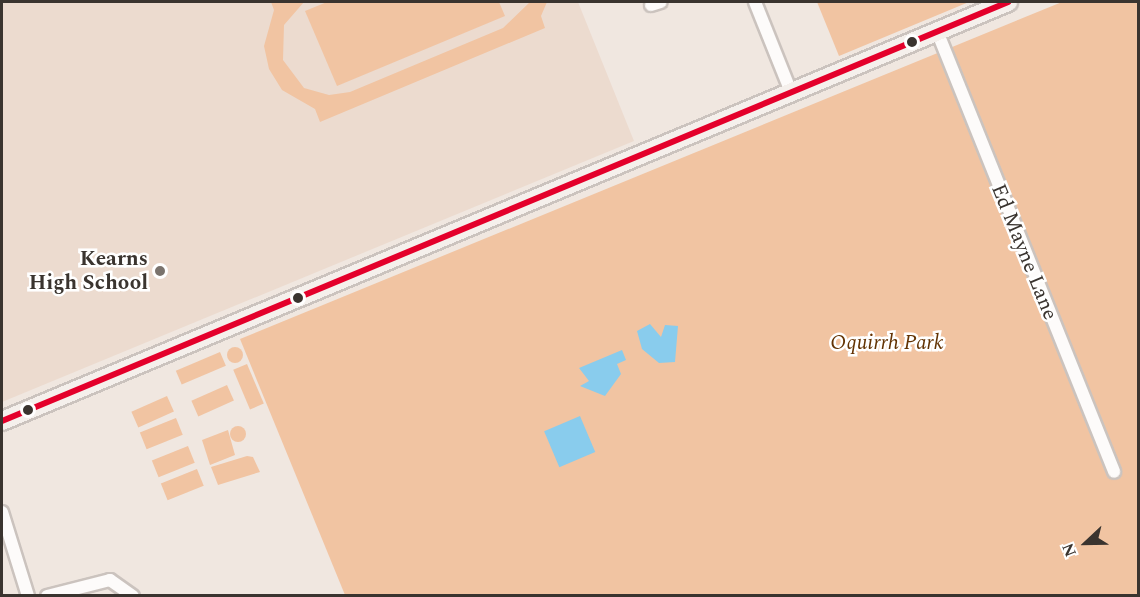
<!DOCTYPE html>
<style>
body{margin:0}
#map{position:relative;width:1140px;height:597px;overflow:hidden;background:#f0e7e0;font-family:Spectral,serif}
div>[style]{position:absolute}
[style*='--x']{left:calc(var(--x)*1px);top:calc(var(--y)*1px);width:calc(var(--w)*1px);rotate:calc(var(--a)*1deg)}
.built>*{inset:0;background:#ecdbcf}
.green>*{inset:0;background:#f1c4a2;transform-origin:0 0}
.round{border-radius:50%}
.water>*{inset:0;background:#89cced;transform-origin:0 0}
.roads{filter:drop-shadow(2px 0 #cbc3be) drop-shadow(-2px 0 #cbc3be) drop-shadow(0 2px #cbc3be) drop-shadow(0 -2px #cbc3be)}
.street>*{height:12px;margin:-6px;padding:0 6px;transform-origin:6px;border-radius:6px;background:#fdfbfa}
.secondary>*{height:18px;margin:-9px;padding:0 9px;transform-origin:9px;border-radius:9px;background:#f5f0ec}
.bus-1>*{height:6px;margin:-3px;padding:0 3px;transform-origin:3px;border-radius:3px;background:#e4002b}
.dots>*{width:16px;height:16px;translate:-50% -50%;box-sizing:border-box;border:3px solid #fff;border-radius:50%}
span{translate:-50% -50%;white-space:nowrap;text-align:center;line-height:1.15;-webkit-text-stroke:5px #fff;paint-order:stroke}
.street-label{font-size:21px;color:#3a342f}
.poi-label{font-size:21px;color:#3a342f;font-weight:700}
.right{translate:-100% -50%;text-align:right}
.park-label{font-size:21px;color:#633303;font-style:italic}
.frame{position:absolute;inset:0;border:3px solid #3a342f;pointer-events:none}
.north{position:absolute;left:1056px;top:513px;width:60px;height:60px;-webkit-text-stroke:4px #fff;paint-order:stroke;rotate:248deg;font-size:16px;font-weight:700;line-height:24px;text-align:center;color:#3a342f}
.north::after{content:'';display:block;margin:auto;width:21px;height:27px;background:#3a342f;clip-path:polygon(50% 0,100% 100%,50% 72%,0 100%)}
</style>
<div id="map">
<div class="built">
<div style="clip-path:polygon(2px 2px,578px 2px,634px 141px,2px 402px)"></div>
</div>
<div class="green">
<div style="clip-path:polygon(271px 2px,304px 2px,284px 25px,283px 60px,304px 88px,329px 95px,350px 92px,503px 28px,530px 2px,547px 2px,541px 16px,545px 28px,320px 122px,315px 109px,282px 90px,269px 69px,264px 46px,274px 10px)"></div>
<div style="clip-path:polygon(327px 2px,499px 2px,505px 16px,337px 86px,305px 11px)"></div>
<div style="clip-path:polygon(817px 2px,969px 2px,839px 56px)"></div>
<div style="clip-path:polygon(1062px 2px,1138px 2px,1138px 595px,345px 595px,240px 339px)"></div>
<div class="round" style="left:227px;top:347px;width:16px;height:16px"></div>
<div style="left:220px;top:352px;width:15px;height:48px;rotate:67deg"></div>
<div style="left:247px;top:364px;width:43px;height:15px;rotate:67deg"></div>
<div style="left:227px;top:385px;width:17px;height:39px;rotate:66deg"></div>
<div style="left:167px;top:396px;width:17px;height:39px;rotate:66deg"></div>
<div style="left:176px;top:418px;width:18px;height:39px;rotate:68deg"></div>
<div class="round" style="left:230px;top:426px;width:16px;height:16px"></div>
<div style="clip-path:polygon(228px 430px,235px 455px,210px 465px,202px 440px)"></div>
<div style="left:188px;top:446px;width:18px;height:39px;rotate:68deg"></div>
<div style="clip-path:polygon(247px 456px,253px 457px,260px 472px,218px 485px,211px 467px)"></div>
<div style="left:197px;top:469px;width:18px;height:39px;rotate:68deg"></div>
</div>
<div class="water">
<div style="clip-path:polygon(650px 324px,661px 337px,665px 325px,678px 326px,675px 362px,659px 363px,642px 349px,637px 331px)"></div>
<div style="clip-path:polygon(622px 350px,626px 360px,617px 364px,621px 374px,605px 396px,580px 386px,589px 381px,579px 368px)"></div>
<div style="left:580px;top:416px;width:39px;height:39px;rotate:67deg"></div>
</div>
<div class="roads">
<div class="street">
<div style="--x:755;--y:2;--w:97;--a:68.2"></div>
<div style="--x:651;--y:5;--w:10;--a:-17"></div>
<div style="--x:937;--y:31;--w:475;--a:68.1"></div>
<div style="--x:2;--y:512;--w:88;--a:72.8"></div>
<div style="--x:47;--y:596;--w:65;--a:-14.3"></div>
<div style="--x:110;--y:580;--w:28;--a:35"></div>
</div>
<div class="secondary">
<div style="--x:2;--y:421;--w:1090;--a:-22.61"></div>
</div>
</div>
<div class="bus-1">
<div style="--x:2;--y:421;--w:1090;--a:-22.61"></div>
</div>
<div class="dots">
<div style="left:912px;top:42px;background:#3a342f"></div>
<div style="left:160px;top:271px;background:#7a736d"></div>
<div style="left:298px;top:298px;background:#3a342f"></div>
<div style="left:28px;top:410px;background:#3a342f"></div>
</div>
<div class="street-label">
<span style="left:1024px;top:252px;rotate:68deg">Ed Mayne Lane</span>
</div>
<div class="poi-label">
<span class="right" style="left:148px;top:271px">Kearns<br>High School</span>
</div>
<div class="park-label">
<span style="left:887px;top:343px">Oquirrh Park</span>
</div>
<div class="frame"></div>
<div class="north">N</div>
</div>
